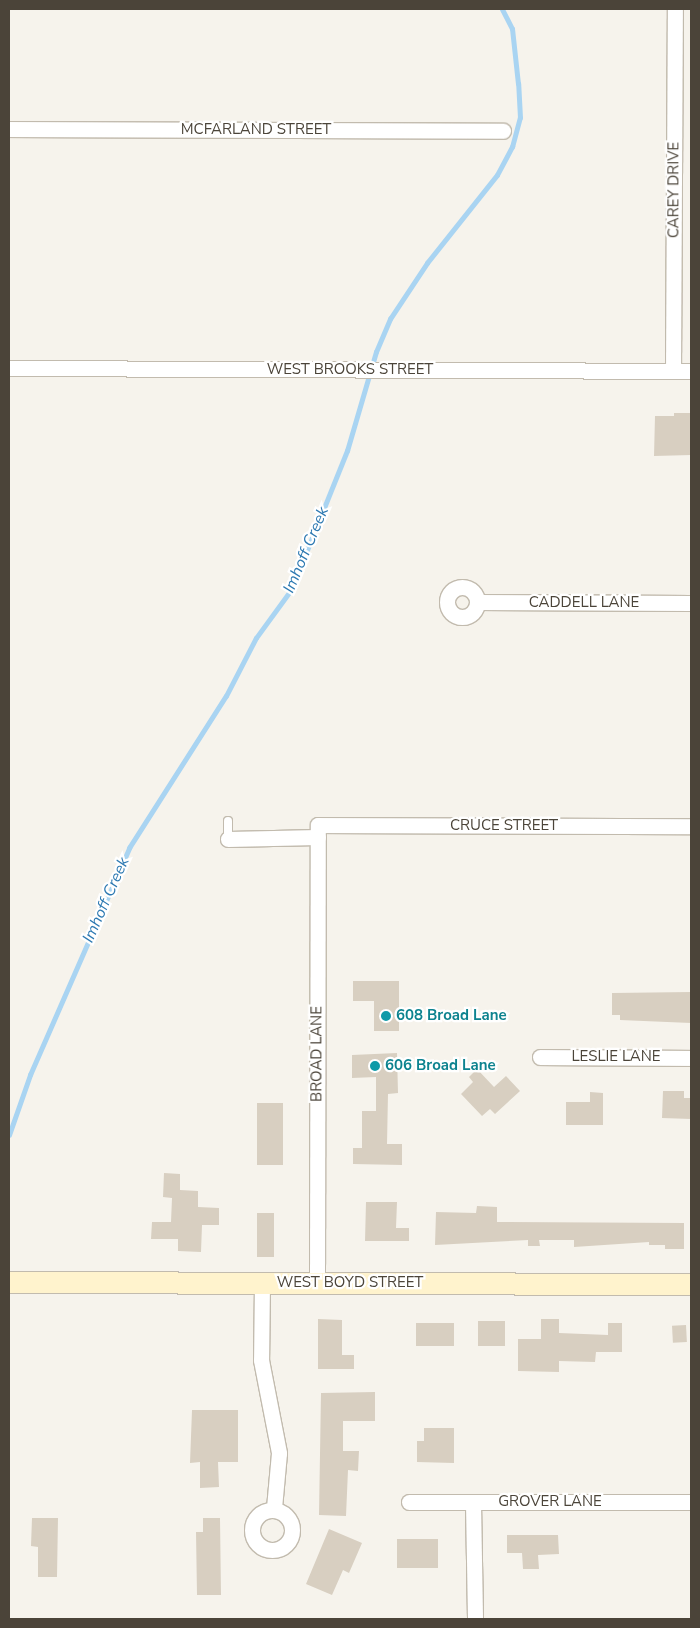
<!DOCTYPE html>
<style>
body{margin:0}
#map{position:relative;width:700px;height:1628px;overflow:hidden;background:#f6f3ec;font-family:"Nunito Sans",sans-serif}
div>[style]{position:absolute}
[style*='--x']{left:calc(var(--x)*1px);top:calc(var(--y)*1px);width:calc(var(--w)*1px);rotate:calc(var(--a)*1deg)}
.stream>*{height:4.5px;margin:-2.25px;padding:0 2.25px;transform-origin:2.25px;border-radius:2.25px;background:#a9d4f2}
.building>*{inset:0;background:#d8cfc1;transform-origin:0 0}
.roads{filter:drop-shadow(1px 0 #c2bbae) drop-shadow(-1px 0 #c2bbae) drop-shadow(0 1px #c2bbae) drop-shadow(0 -1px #c2bbae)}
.lane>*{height:8px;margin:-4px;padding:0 4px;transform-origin:4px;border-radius:4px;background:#fff}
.street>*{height:15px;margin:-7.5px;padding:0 7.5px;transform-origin:7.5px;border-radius:7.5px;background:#fff}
.street>.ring{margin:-7.5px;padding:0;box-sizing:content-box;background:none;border:15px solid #fff;border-radius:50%}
.secondary>*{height:21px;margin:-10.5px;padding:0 10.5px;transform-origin:10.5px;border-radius:10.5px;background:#fff3cd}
.dots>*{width:14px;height:14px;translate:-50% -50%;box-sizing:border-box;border:2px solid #fff;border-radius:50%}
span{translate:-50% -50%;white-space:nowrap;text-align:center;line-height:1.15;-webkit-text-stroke:4.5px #fff;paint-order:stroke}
.street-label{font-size:15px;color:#4b4439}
.culture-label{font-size:15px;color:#0d838f;font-weight:700}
.left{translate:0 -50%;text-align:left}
.water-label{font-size:16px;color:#2e7ab2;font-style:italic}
.frame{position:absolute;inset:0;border:10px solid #4b4439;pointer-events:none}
</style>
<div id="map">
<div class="stream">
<div style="--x:9;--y:1135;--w:64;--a:-70.7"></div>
<div style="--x:30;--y:1075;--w:248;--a:-66.4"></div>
<div style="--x:129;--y:848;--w:180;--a:-57.5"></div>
<div style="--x:226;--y:696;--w:65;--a:-62.7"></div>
<div style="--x:256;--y:638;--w:59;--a:-53.9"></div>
<div style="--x:291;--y:590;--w:150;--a:-68.1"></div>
<div style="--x:347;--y:451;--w:103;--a:-73.7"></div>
<div style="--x:376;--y:352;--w:36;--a:-67"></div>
<div style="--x:390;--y:319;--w:67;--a:-56.5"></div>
<div style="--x:427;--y:263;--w:112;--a:-51.5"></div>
<div style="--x:497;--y:175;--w:32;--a:-62"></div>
<div style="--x:512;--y:147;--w:30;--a:-75"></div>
<div style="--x:520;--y:118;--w:34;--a:-93"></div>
<div style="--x:518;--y:84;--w:55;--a:-96.2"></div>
<div style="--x:512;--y:29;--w:22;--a:-117"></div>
</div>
<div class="building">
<div style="clip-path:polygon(674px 413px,691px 413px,691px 455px,654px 456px,655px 416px,674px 416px)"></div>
<div style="clip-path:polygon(353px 981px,399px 981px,399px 1031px,374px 1031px,374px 1001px,353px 1001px)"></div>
<div style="clip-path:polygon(691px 992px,691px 1023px,620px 1020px,620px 1015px,612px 1015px,612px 993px)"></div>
<div style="clip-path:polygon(397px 1053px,398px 1093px,388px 1094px,387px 1144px,402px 1144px,402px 1165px,353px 1164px,353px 1148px,362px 1148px,362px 1111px,376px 1111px,376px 1077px,352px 1078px,352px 1055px)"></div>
<div style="clip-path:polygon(477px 1069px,494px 1087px,506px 1076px,520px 1091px,495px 1114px,490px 1109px,482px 1116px,461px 1094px,473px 1082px,469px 1077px)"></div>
<div style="clip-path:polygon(663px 1091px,684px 1091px,684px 1098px,691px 1098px,691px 1119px,662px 1118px)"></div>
<div style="clip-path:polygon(590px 1092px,603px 1093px,603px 1125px,566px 1125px,566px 1102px,590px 1102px)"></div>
<div style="left:257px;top:1103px;width:26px;height:62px"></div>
<div style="clip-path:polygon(164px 1173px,180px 1174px,180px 1190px,198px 1191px,198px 1207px,219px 1208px,219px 1225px,202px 1225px,201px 1252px,178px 1251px,178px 1239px,151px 1239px,152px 1222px,171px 1222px,172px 1198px,163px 1197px)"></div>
<div style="clip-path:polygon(366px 1202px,397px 1202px,396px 1228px,409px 1228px,409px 1241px,365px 1241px)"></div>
<div style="clip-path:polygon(477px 1206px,497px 1207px,497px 1222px,684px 1223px,684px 1249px,665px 1249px,665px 1245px,649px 1245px,649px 1242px,574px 1247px,574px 1240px,539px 1240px,540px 1246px,528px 1246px,528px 1240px,435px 1245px,436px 1212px,476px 1213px)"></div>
<div style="left:257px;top:1213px;width:17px;height:44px"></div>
<div style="clip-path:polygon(318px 1319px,342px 1320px,342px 1355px,354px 1355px,354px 1369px,318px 1369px)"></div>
<div style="clip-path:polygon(541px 1319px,559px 1319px,559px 1333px,608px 1335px,608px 1323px,622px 1323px,622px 1352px,596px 1352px,595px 1362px,559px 1361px,559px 1372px,518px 1371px,518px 1339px,541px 1339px)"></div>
<div style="left:478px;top:1321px;width:27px;height:25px"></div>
<div style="left:454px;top:1323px;width:23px;height:38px;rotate:90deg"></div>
<div style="left:686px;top:1325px;width:17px;height:14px;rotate:87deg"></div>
<div style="clip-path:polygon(375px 1392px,375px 1421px,343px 1421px,343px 1451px,359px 1451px,358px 1471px,348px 1470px,346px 1516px,319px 1515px,321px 1393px)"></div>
<div style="clip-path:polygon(192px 1410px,238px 1410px,238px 1462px,218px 1462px,219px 1487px,200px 1488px,200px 1462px,190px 1463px)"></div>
<div style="clip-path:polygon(424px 1428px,454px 1428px,454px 1463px,417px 1462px,417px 1441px,424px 1441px)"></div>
<div style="clip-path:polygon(32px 1518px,58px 1518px,57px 1577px,38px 1577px,38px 1547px,31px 1546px)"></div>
<div style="clip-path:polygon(203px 1518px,220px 1518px,221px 1595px,197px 1595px,196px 1532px,203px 1532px)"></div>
<div style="clip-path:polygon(329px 1529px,362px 1543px,349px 1573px,343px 1570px,332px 1595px,306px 1584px)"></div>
<div style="clip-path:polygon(507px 1535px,558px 1535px,559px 1554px,538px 1555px,539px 1569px,523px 1569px,522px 1553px,507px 1553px)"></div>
<div style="left:438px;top:1539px;width:29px;height:41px;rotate:90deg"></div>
</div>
<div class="roads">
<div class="lane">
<div style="--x:228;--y:821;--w:18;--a:90"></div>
</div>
<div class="street">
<div style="--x:9;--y:129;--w:494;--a:0.2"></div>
<div style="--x:9;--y:368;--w:682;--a:0.25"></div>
<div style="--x:673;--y:371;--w:362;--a:-89.7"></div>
<div class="ring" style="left:447px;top:587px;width:15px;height:15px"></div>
<div style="--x:477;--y:602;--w:214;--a:0.3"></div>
<div style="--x:228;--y:839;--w:90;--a:-1.3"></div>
<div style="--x:540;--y:1057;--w:151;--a:0.4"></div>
<div style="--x:262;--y:1283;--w:77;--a:90.7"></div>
<div style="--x:261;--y:1360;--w:95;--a:79"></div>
<div style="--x:279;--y:1453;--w:55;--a:95.2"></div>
<div style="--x:317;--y:1283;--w:458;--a:-89.9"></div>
<div style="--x:318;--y:825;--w:373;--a:0.2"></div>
<div style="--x:409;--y:1502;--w:282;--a:0"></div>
<div style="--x:473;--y:1503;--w:116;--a:89"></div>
<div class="ring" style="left:252px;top:1510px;width:25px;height:25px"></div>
</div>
<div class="secondary">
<div style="--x:9;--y:1282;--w:682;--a:0.17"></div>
</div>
</div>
<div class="dots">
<div style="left:386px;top:1016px;background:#0f9aa8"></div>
<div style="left:375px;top:1066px;background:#0f9aa8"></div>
</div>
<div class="street-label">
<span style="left:256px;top:130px">MCFARLAND STREET</span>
<span style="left:674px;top:190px;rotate:-90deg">CAREY DRIVE</span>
<span style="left:350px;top:370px">WEST BROOKS STREET</span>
<span style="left:584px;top:603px">CADDELL LANE</span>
<span style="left:504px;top:826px">CRUCE STREET</span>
<span style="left:317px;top:1054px;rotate:-90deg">BROAD LANE</span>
<span style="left:616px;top:1057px">LESLIE LANE</span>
<span style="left:350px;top:1283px">WEST BOYD STREET</span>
<span style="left:550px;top:1502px">GROVER LANE</span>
</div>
<div class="culture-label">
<span class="left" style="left:396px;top:1016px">608 Broad Lane</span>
<span class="left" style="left:385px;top:1066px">606 Broad Lane</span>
</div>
<div class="water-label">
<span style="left:306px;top:550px;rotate:-67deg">Imhoff Creek</span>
<span style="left:106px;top:900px;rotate:-66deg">Imhoff Creek</span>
</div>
<div class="frame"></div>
</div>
